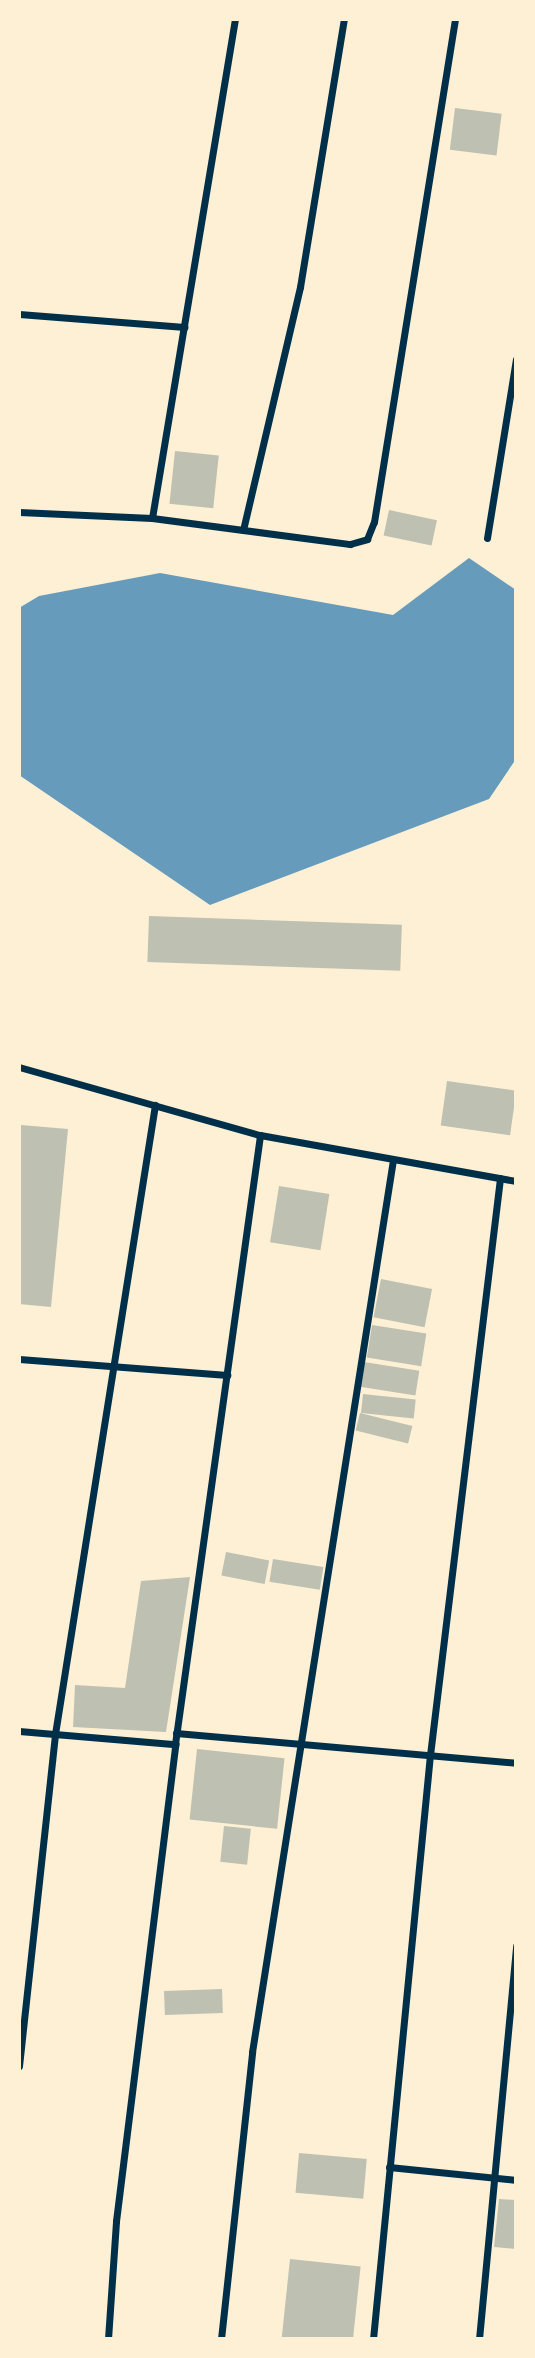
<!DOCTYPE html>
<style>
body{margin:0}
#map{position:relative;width:535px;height:2358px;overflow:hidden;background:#fdf0d5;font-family:"DejaVu Sans",sans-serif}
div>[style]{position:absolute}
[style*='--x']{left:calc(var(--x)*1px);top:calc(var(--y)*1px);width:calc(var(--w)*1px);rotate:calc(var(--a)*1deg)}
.water>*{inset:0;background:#669bbc}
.building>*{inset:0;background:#bec0b2;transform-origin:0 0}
.minor>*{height:7px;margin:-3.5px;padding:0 3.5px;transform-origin:3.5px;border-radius:3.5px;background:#003049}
span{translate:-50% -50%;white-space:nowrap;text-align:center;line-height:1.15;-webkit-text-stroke:5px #fdf0d5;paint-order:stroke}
.frame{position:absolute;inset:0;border:21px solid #fdf0d5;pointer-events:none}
</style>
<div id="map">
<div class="water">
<div style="clip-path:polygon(469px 558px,516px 590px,516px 759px,489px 799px,210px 905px,19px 775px,19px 608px,39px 596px,160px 573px,393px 615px)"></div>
</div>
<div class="building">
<div style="left:455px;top:108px;width:47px;height:42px;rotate:7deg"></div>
<div style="left:175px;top:451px;width:44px;height:53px;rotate:6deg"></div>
<div style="left:389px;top:510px;width:49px;height:26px;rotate:12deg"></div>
<div style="left:149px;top:916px;width:253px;height:46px;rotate:2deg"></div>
<div style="left:447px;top:1081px;width:70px;height:45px;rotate:8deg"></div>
<div style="clip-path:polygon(21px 1125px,68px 1129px,51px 1307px,19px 1304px)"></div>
<div style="left:279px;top:1186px;width:51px;height:57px;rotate:9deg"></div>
<div style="left:381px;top:1279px;width:52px;height:39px;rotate:11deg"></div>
<div style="left:372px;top:1325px;width:55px;height:33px;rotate:9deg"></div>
<div style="left:364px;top:1362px;width:56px;height:25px;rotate:9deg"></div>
<div style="left:363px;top:1394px;width:53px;height:19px;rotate:6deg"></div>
<div style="left:360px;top:1413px;width:54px;height:18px;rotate:14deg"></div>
<div style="left:226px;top:1552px;width:44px;height:24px;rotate:11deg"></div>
<div style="left:273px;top:1559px;width:51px;height:23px;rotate:9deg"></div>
<div style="clip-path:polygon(190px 1577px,166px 1732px,73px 1727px,75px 1685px,125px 1688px,141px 1581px)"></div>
<div style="left:197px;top:1749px;width:88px;height:71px;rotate:6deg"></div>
<div style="left:224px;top:1826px;width:27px;height:36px;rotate:6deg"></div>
<div style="left:222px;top:1989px;width:24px;height:58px;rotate:88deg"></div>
<div style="left:299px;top:2153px;width:68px;height:40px;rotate:5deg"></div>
<div style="clip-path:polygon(499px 2199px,516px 2200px,516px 2249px,494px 2247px)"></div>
<div style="left:290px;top:2259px;width:71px;height:80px;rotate:6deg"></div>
</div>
<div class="minor">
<div style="--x:19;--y:314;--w:166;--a:4.5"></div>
<div style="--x:19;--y:512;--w:133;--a:2.6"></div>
<div style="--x:152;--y:518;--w:200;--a:7.5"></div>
<div style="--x:350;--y:544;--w:18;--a:-16"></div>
<div style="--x:367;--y:539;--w:18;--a:-68"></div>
<div style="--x:374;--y:522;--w:509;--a:-80.85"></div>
<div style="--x:152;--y:518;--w:506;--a:-80.56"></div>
<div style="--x:243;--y:530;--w:250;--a:-76.8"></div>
<div style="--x:300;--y:287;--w:272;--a:-80.7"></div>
<div style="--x:487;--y:538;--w:181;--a:-80.8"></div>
<div style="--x:19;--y:1067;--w:250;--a:15.8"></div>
<div style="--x:260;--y:1135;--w:260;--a:10.2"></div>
<div style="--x:19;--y:1359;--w:209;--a:4.4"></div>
<div style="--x:19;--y:1731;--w:157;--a:4.8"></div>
<div style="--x:176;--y:1733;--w:341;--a:5"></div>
<div style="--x:19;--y:2066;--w:334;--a:-83.8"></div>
<div style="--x:55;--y:1734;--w:637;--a:-80.97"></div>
<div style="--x:389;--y:2167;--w:128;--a:5.8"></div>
<div style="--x:108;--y:2339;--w:118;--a:-86.1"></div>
<div style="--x:116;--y:2221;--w:481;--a:-82.9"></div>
<div style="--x:175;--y:1744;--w:615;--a:-82.05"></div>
<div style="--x:221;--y:2339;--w:289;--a:-83.8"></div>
<div style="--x:252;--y:2052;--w:903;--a:-81.02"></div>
<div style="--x:373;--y:2339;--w:587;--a:-84.43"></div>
<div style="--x:430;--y:1755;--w:581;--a:-83.08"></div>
<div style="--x:479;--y:2339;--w:395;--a:-84.6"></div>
</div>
<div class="frame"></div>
</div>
